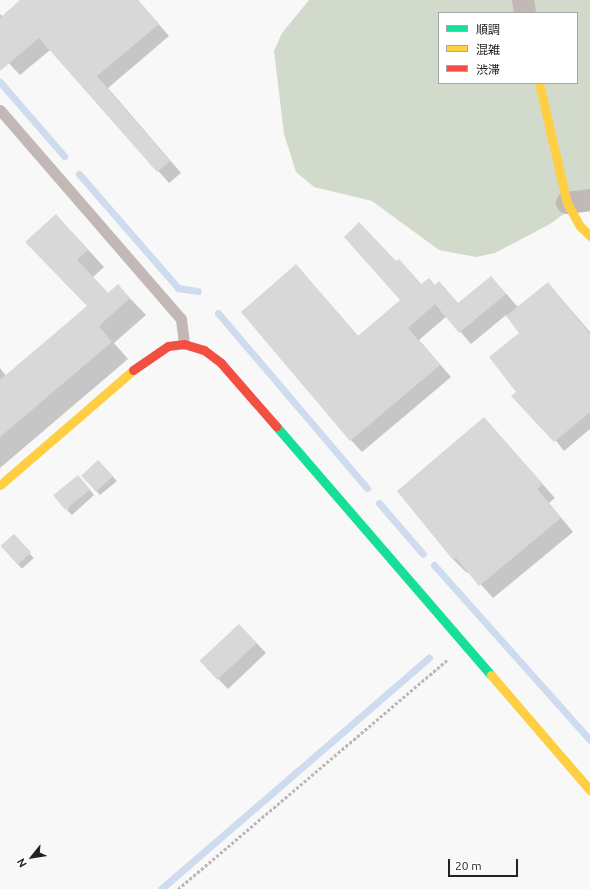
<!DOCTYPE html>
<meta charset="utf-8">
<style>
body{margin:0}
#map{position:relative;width:590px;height:889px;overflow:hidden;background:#f8f8f8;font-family:Ubuntu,"Noto Sans JP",sans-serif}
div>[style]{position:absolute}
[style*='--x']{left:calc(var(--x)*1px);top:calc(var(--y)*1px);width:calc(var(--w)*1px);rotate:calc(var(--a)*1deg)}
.forest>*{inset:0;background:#d2dacb}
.shadow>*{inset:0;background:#0003;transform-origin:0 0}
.stream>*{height:7px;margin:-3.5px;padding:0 3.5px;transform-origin:3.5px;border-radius:3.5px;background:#cfdbee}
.building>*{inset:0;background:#d8d8d8;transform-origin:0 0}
.path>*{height:2.5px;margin-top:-1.25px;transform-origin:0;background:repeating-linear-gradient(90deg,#bdb8b7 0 3px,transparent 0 5px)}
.lane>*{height:11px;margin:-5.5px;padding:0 5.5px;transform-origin:5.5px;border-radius:5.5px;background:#c2b9b7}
.street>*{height:22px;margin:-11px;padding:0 11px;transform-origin:11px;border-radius:11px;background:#c2b9b7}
.fast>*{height:9px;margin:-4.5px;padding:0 4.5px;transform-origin:4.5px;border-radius:4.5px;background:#16e098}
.slow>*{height:9px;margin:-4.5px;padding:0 4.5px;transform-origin:4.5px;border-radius:4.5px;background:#ffcf43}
.jam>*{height:9px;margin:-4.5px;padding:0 4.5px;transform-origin:4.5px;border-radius:4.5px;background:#f24e42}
span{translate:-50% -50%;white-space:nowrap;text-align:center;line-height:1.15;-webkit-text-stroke:4px #fff;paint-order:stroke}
.legend{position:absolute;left:438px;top:12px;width:140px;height:72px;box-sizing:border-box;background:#fff;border:1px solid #a6a7a7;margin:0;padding:5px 7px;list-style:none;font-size:12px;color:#212222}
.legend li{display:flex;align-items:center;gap:8px;height:20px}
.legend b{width:20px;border:1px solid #a6a7a7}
.north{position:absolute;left:12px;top:837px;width:40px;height:40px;-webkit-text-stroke:3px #fff;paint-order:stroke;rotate:240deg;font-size:11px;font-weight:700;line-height:16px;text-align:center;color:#212222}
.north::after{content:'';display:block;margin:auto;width:14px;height:18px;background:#212222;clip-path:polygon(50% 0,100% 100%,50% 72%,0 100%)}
.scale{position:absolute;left:448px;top:859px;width:70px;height:18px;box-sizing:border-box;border:2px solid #212222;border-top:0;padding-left:5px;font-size:12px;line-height:14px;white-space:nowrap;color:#212222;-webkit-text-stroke:3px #fff;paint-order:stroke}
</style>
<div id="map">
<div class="forest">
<div style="clip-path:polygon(evenodd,309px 0,590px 0,590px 195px,550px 224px,495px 253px,476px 257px,439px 250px,372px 201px,314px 187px,296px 172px,284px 134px,274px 51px,282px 33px,309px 0,439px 13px,577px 13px,577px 83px,439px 83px,439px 13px)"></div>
</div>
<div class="shadow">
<div style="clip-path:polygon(22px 0,138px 0,169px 36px,108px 88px,181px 173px,169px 183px,50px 50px,20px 75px,0 54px,0 14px,3px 17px)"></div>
<div style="clip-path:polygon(72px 232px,104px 267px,93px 277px,109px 294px,118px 286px,146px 315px,114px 343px,128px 359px,0 468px,0 368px,6px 376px,88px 306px,27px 242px)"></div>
<div style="clip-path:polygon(399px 260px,422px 285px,435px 286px,439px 283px,459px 304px,491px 277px,518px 307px,548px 283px,590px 332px,590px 429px,564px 451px,518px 392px,521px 333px,506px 315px,471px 344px,447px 316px,419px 340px,451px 377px,362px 452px,351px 440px,296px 265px,359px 337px,402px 300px,397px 262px)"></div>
<div style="clip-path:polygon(484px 419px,555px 498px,549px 503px,573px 532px,493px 598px,469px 571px,467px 573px,454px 560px,398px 491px)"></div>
<div style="clip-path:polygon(103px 466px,117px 481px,100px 495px,82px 475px)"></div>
<div style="clip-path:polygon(83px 481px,94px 495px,72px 515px,67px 510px)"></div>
<div style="left:13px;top:535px;width:31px;height:16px;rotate:48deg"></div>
<div style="clip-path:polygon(249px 635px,266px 653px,228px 689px,201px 661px)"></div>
</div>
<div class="stream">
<div style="--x:0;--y:82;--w:98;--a:49.1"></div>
<div style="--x:79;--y:174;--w:151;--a:49"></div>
<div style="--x:178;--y:288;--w:20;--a:9"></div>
<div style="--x:218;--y:313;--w:230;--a:49.6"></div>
<div style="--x:379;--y:503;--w:67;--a:49.2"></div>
<div style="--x:434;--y:565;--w:234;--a:48.3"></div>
<div style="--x:161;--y:889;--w:354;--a:-40.8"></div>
</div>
<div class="building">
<div style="clip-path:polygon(20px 0,138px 0,159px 24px,97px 76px,170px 161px,157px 172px,39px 38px,0 71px,0 18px)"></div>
<div style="clip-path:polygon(56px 214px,88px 250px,77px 260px,108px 293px,118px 284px,130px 298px,99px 326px,112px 342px,0 437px,0 380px,87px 306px,25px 242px)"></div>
<div style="clip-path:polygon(359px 222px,396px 261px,399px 259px,421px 284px,429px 278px,435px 285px,439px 281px,458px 303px,491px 276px,506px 294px,459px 333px,435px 304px,408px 328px,440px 365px,350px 441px,241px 312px,296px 264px,358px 336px,400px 300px,344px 237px)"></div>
<div style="clip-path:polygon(548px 282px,590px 334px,590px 412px,554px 442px,511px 396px,516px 392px,489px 357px,519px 333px,506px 316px)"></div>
<div style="clip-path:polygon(484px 417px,543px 484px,537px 489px,561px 518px,479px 586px,456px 558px,453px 560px,397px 491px)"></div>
<div style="left:98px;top:460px;width:22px;height:23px;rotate:47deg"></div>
<div style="left:78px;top:475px;width:19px;height:32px;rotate:51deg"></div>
<div style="left:14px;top:534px;width:25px;height:18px;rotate:47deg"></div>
<div style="left:239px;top:624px;width:26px;height:54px;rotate:47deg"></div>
</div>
<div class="path">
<div style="--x:178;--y:889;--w:353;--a:-40.4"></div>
</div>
<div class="lane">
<div style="--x:0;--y:110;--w:276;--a:49.1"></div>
<div style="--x:181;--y:319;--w:25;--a:83"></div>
</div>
<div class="street">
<div style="--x:523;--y:0;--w:13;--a:81"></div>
<div style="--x:567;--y:203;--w:23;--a:-7"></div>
</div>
<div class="fast">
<div style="--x:276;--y:426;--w:329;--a:49.2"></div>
</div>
<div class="slow">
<div style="--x:539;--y:83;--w:123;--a:76.9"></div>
<div style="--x:567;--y:203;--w:26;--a:61"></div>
<div style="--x:580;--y:226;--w:14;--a:45"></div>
<div style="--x:0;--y:485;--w:176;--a:-40.8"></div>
<div style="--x:491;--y:675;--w:152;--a:49.3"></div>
</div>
<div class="jam">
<div style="--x:133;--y:370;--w:42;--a:-34.4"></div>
<div style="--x:168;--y:346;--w:16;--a:-7"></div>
<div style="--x:184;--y:344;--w:21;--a:17"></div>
<div style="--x:204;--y:350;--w:21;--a:37"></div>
<div style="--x:221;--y:363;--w:84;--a:48.9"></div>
</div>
<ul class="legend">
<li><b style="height:5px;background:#16e098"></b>順調</li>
<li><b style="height:5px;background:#ffcf43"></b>混雑</li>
<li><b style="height:5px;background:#f24e42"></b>渋滞</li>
</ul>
<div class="north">N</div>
<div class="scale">20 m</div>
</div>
